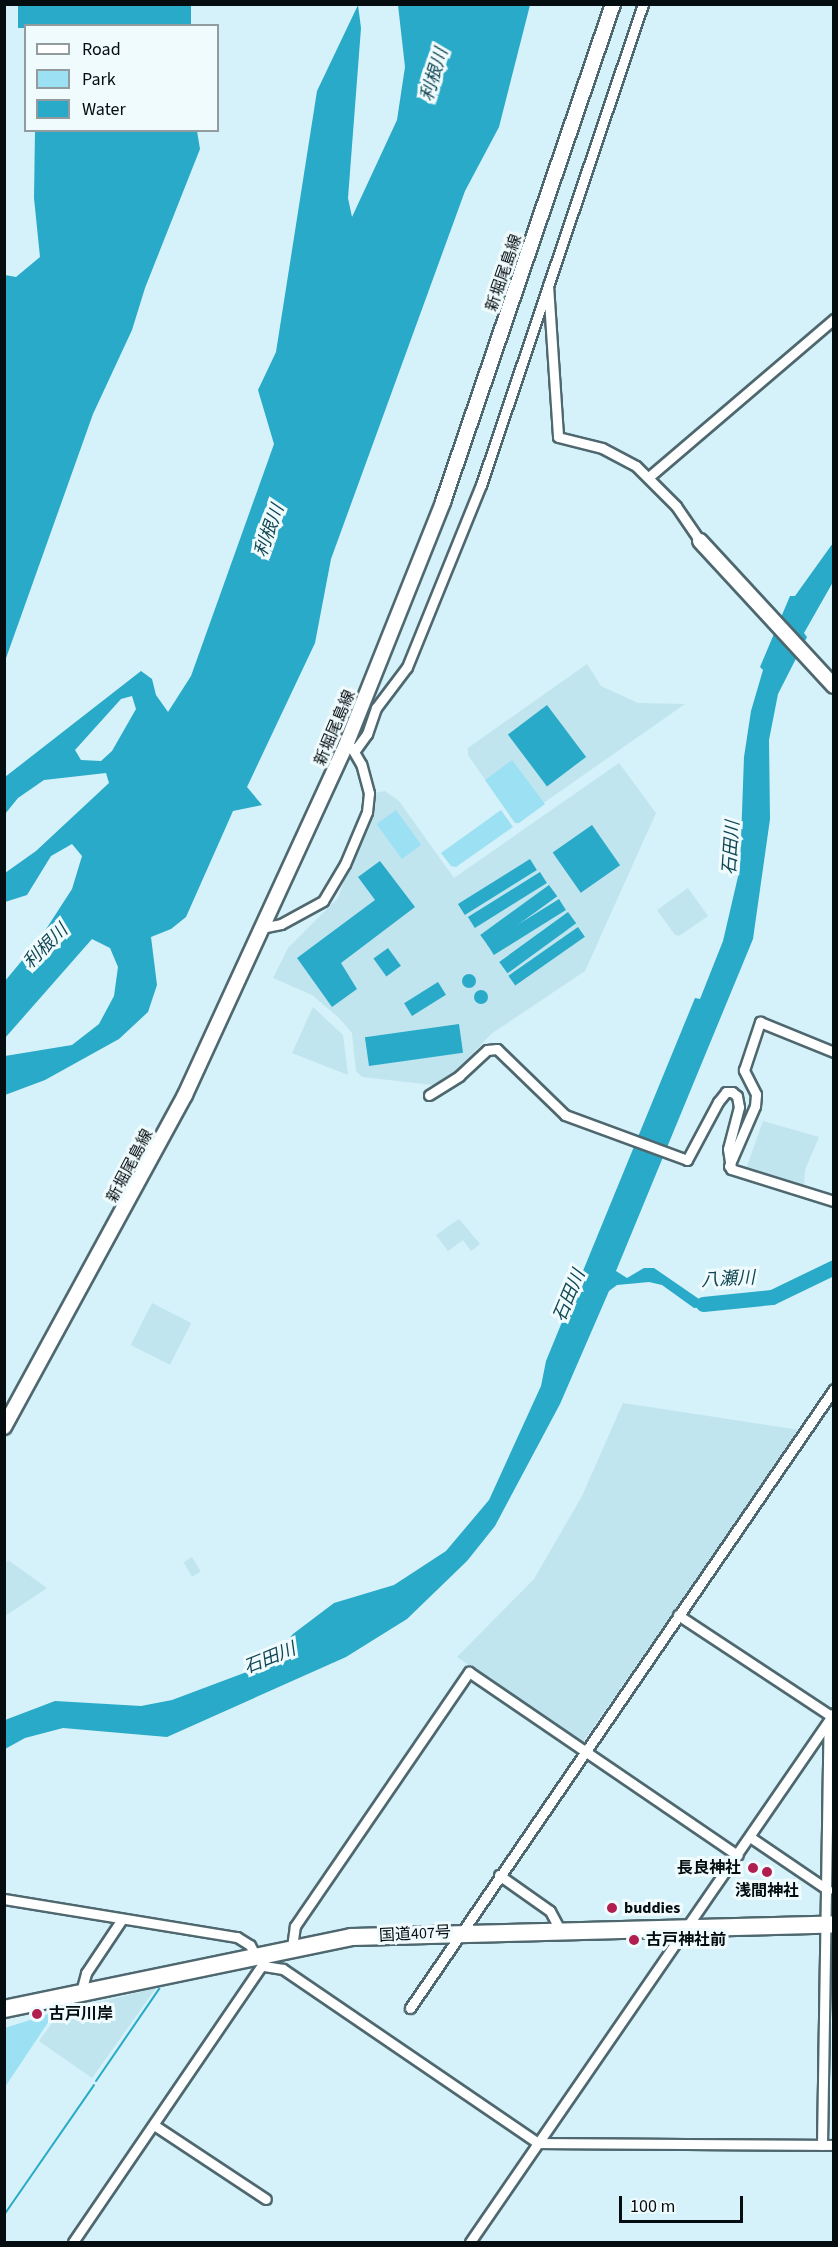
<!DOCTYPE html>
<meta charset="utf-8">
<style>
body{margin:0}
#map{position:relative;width:838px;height:2247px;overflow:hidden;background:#d5f1f9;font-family:"Source Sans 3","Noto Sans JP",sans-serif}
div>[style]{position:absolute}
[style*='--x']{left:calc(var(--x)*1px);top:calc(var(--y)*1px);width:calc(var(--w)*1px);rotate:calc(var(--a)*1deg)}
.built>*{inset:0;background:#c0e5ee;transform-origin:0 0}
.green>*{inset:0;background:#9ce0f4;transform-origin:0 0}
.water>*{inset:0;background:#28aac8;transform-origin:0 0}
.round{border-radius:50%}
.stream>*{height:2px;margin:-1px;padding:0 1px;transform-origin:1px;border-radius:1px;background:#28aac8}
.river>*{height:15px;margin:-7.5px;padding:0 7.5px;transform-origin:7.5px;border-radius:7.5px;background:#28aac8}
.roads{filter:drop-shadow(2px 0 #4f686f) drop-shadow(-2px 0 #4f686f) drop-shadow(0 2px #4f686f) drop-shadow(0 -2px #4f686f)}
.street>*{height:9px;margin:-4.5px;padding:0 4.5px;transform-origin:4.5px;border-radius:4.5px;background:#fff}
.secondary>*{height:14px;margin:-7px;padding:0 7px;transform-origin:7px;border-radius:7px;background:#fff}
.highway>*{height:16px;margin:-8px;padding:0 8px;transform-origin:8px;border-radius:8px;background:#fff}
.dots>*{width:16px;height:16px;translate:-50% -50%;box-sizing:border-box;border:3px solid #f0fbfe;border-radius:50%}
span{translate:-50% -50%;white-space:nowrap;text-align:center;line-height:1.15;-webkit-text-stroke:6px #f0fbfe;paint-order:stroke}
.street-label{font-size:16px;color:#050d10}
.poi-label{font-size:16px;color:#050d10;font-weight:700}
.right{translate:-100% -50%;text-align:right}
.left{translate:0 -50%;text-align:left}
.water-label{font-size:18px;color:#114653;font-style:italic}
.frame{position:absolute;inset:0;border:6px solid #050d10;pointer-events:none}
.legend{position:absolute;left:24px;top:24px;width:195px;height:108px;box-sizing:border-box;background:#f0fbfe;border:2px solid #929c9f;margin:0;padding:8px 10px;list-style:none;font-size:18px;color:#050d10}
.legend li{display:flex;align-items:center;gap:12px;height:30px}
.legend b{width:30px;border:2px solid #929c9f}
.scale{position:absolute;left:619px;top:2196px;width:124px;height:27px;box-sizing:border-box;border:3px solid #050d10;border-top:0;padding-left:8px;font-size:18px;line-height:21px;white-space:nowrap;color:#050d10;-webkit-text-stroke:4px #f0fbfe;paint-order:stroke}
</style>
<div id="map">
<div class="built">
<div style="clip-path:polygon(587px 664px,601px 686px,638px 703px,685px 704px,515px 823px,468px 755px,468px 748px)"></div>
<div style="clip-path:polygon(619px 763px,656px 813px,585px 971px,491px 1034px,446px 1081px,433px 1085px,362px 1077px,356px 1071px,352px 1033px,338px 1017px,312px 995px,273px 978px,288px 948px,338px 898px,374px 793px,385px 791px,399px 801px,454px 878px)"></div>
<div style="clip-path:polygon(688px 888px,708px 916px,679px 936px,675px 935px,657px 910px)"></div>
<div style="clip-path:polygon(313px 1007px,343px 1035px,348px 1075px,292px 1053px)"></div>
<div style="clip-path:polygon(763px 1121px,819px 1137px,805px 1170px,804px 1187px,746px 1169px)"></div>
<div style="clip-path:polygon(459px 1219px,480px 1244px,471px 1251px,463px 1240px,448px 1251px,436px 1235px)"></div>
<div style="left:152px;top:1303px;width:44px;height:47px;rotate:27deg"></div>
<div style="clip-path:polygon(623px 1403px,800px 1430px,583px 1742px,457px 1657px,534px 1579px,582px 1496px)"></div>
<div style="left:192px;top:1557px;width:17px;height:10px;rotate:59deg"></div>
<div style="clip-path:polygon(8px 1560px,47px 1588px,5px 1616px,5px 1564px)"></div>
<div style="clip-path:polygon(156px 1988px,92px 2078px,39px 2041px,60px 2012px)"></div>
</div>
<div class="green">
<div style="clip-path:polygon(512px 760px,545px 804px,519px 823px,515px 823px,485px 780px)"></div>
<div style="left:396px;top:810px;width:43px;height:24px;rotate:54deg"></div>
<div style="clip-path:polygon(501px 810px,513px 827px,456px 867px,451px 866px,441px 853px)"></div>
<div style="clip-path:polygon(55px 2012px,5px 2087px,5px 2028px)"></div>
</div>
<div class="water">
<div style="left:18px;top:5px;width:173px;height:23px"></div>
<div style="clip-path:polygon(evenodd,358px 5px,361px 28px,348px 198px,352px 217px,397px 120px,405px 67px,398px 5px,530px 5px,499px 127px,465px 191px,331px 559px,315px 643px,247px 787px,262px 805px,233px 811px,186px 917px,171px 929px,151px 937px,157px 985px,148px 1012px,119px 1039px,45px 1080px,5px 1095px,5px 1056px,72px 1045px,99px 1024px,114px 996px,118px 967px,110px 948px,92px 939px,5px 1038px,5px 981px,39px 940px,72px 889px,82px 856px,72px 844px,51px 856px,27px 895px,5px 902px,5px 873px,36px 851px,109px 783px,106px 773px,44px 780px,18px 798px,5px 814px,5px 777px,141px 671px,152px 679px,156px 695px,168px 712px,191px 676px,274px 444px,258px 390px,276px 352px,317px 91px,358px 5px,132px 696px,136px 709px,112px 751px,101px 761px,81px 760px,75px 750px,121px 699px,132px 696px)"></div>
<div style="clip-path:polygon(35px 131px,197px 131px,200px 149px,145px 288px,132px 330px,93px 414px,5px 661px,5px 275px,16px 277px,40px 257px,34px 198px)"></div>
<div style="clip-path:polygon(833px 543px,833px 582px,804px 633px,807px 637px,778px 694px,769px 740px,770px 819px,753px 939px,616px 1271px,627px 1278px,644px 1268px,654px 1268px,699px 1299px,730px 1305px,694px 1308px,662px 1285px,649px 1282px,617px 1285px,609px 1291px,560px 1404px,495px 1526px,467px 1561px,407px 1619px,346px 1657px,167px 1737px,63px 1728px,25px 1738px,5px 1749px,5px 1720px,55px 1701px,141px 1706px,172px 1700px,265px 1665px,293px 1634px,334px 1603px,394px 1585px,446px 1551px,489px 1500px,541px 1386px,546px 1361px,695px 998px,700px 999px,723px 941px,740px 868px,744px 757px,751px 711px,763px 670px,760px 667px,790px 596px,795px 596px)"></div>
<div style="left:547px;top:705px;width:65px;height:49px;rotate:53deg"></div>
<div style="left:592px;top:825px;width:49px;height:48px;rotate:55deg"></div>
<div style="left:530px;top:859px;width:13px;height:85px;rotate:58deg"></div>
<div style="clip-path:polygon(380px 861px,415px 907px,341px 963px,357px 989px,332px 1007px,297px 958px,375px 900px,358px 877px)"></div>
<div style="left:540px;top:872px;width:13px;height:85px;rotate:58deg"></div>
<div style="left:549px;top:885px;width:14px;height:85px;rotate:54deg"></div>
<div style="left:559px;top:899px;width:13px;height:85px;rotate:58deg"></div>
<div style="left:568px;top:912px;width:14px;height:85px;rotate:54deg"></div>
<div style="left:578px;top:927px;width:12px;height:85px;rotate:55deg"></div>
<div style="left:388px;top:948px;width:22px;height:18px;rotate:54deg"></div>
<div class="round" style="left:462px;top:974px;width:14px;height:14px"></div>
<div style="left:438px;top:982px;width:15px;height:40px;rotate:58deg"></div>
<div class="round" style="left:474px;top:990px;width:14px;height:14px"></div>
<div style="left:459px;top:1024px;width:29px;height:95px;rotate:82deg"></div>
</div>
<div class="stream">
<div style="--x:96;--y:2081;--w:112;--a:-55.6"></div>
<div style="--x:4;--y:2215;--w:158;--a:-55.3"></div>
</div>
<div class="river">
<div style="--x:703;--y:1304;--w:69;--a:-5.8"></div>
<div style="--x:772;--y:1297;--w:69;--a:-25.8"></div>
</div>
<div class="roads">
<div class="street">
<div style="--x:548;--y:285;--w:152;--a:86.2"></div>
<div style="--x:558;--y:437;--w:45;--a:14"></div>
<div style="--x:602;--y:448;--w:38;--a:28"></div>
<div style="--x:636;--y:466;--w:57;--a:45"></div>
<div style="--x:676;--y:506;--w:42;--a:55.6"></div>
<div style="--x:650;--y:476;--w:242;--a:-40.5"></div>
<div style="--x:356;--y:749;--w:19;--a:-54"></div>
<div style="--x:367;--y:734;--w:28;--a:-71"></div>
<div style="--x:376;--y:708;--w:51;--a:-52.9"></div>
<div style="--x:407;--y:667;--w:196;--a:-67.9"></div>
<div style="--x:481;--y:485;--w:508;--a:-71.39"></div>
<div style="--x:266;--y:927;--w:15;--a:-11"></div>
<div style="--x:281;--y:924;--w:48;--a:-28.7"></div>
<div style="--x:323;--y:901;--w:43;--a:-59.3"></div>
<div style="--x:345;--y:864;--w:56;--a:-67.1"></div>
<div style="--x:367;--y:812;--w:19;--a:-84"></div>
<div style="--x:369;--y:793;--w:30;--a:-105"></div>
<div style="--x:361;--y:764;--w:20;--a:-120"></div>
<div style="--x:429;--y:1095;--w:36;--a:-32"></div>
<div style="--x:459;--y:1076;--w:38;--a:-43"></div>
<div style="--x:487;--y:1050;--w:10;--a:-6"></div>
<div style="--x:497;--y:1049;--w:95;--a:44.1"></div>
<div style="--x:565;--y:1115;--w:130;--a:20.2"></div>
<div style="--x:687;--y:1160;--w:66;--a:-61.9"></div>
<div style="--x:718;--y:1102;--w:13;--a:-51"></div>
<div style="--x:726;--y:1092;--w:6;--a:0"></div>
<div style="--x:732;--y:1092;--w:6;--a:39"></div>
<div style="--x:737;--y:1096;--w:11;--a:80"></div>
<div style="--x:739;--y:1107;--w:43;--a:104.7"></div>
<div style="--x:728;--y:1149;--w:20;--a:81"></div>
<div style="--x:731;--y:1169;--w:108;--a:17.3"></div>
<div style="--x:729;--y:1166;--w:65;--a:-66.6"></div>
<div style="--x:755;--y:1106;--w:12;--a:-85"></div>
<div style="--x:756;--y:1094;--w:27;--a:-117"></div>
<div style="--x:744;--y:1070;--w:51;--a:-71.6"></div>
<div style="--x:760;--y:1022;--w:80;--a:22.1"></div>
<div style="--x:678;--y:1615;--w:187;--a:33.4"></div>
<div style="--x:750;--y:1837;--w:94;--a:34.2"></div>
<div style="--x:499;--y:1875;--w:62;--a:35.2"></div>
<div style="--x:550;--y:1911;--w:21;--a:62"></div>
<div style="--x:4;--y:1899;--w:236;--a:9.3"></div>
<div style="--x:237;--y:1937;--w:15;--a:32"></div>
<div style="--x:250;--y:1945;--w:11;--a:63"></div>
<div style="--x:292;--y:1947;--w:21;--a:-82"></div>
<div style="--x:295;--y:1926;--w:308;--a:-55.6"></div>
<div style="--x:469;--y:1672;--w:325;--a:34.3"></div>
<div style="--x:264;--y:1966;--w:19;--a:9"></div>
<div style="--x:283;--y:1969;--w:309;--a:34.3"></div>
<div style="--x:538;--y:2143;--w:296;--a:0.4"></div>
<div style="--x:81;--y:1992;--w:20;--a:-75"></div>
<div style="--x:86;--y:1973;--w:65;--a:-56.3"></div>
<div style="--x:410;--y:2008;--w:750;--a:-55.59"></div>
<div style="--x:154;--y:2125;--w:134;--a:33.5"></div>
<div style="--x:822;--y:2145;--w:424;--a:-89.1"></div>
<div style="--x:73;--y:2242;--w:339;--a:-55.7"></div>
<div style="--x:470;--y:2242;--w:642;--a:-55.47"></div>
</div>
<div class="secondary">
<div style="--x:700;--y:541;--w:197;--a:47.3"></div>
<div style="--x:4;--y:1427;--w:378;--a:-61.4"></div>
<div style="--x:185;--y:1095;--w:385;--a:-65.3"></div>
<div style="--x:346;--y:745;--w:262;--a:-68.2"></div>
<div style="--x:443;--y:502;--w:526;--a:-71.15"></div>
</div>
<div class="highway">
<div style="--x:4;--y:2009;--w:354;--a:-11.7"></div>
<div style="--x:351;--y:1937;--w:483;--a:-1.5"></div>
</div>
</div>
<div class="dots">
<div style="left:753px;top:1868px;background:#b01f50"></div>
<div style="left:767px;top:1872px;background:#b01f50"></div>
<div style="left:612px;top:1908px;background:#b01f50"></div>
<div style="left:634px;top:1940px;background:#b01f50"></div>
<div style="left:37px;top:2014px;background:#b01f50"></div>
</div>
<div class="street-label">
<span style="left:504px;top:273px;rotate:-71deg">新堀尾島線</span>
<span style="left:335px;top:728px;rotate:-67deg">新堀尾島線</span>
<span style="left:130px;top:1166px;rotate:-62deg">新堀尾島線</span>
<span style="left:415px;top:1934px;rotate:-3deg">国道407号</span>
</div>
<div class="poi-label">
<span class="right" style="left:741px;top:1868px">長良神社</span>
<span style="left:767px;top:1891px">浅間神社</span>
<span class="left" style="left:624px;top:1908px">buddies</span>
<span class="left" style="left:646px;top:1940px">古戸神社前</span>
<span class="left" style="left:49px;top:2014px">古戸川岸</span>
</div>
<div class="water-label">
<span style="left:435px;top:75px;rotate:-73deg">利根川</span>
<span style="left:270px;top:531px;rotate:-70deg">利根川</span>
<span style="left:732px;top:848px;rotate:-86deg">石田川</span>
<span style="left:46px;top:947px;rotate:-45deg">利根川</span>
<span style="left:728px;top:1280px;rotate:-3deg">八瀬川</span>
<span style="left:570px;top:1296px;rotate:-67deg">石田川</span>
<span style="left:270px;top:1659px;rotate:-22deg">石田川</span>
</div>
<div class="frame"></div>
<ul class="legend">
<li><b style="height:8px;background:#fff"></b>Road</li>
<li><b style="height:16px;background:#9ce0f4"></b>Park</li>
<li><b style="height:16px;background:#28aac8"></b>Water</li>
</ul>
<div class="scale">100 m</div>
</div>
